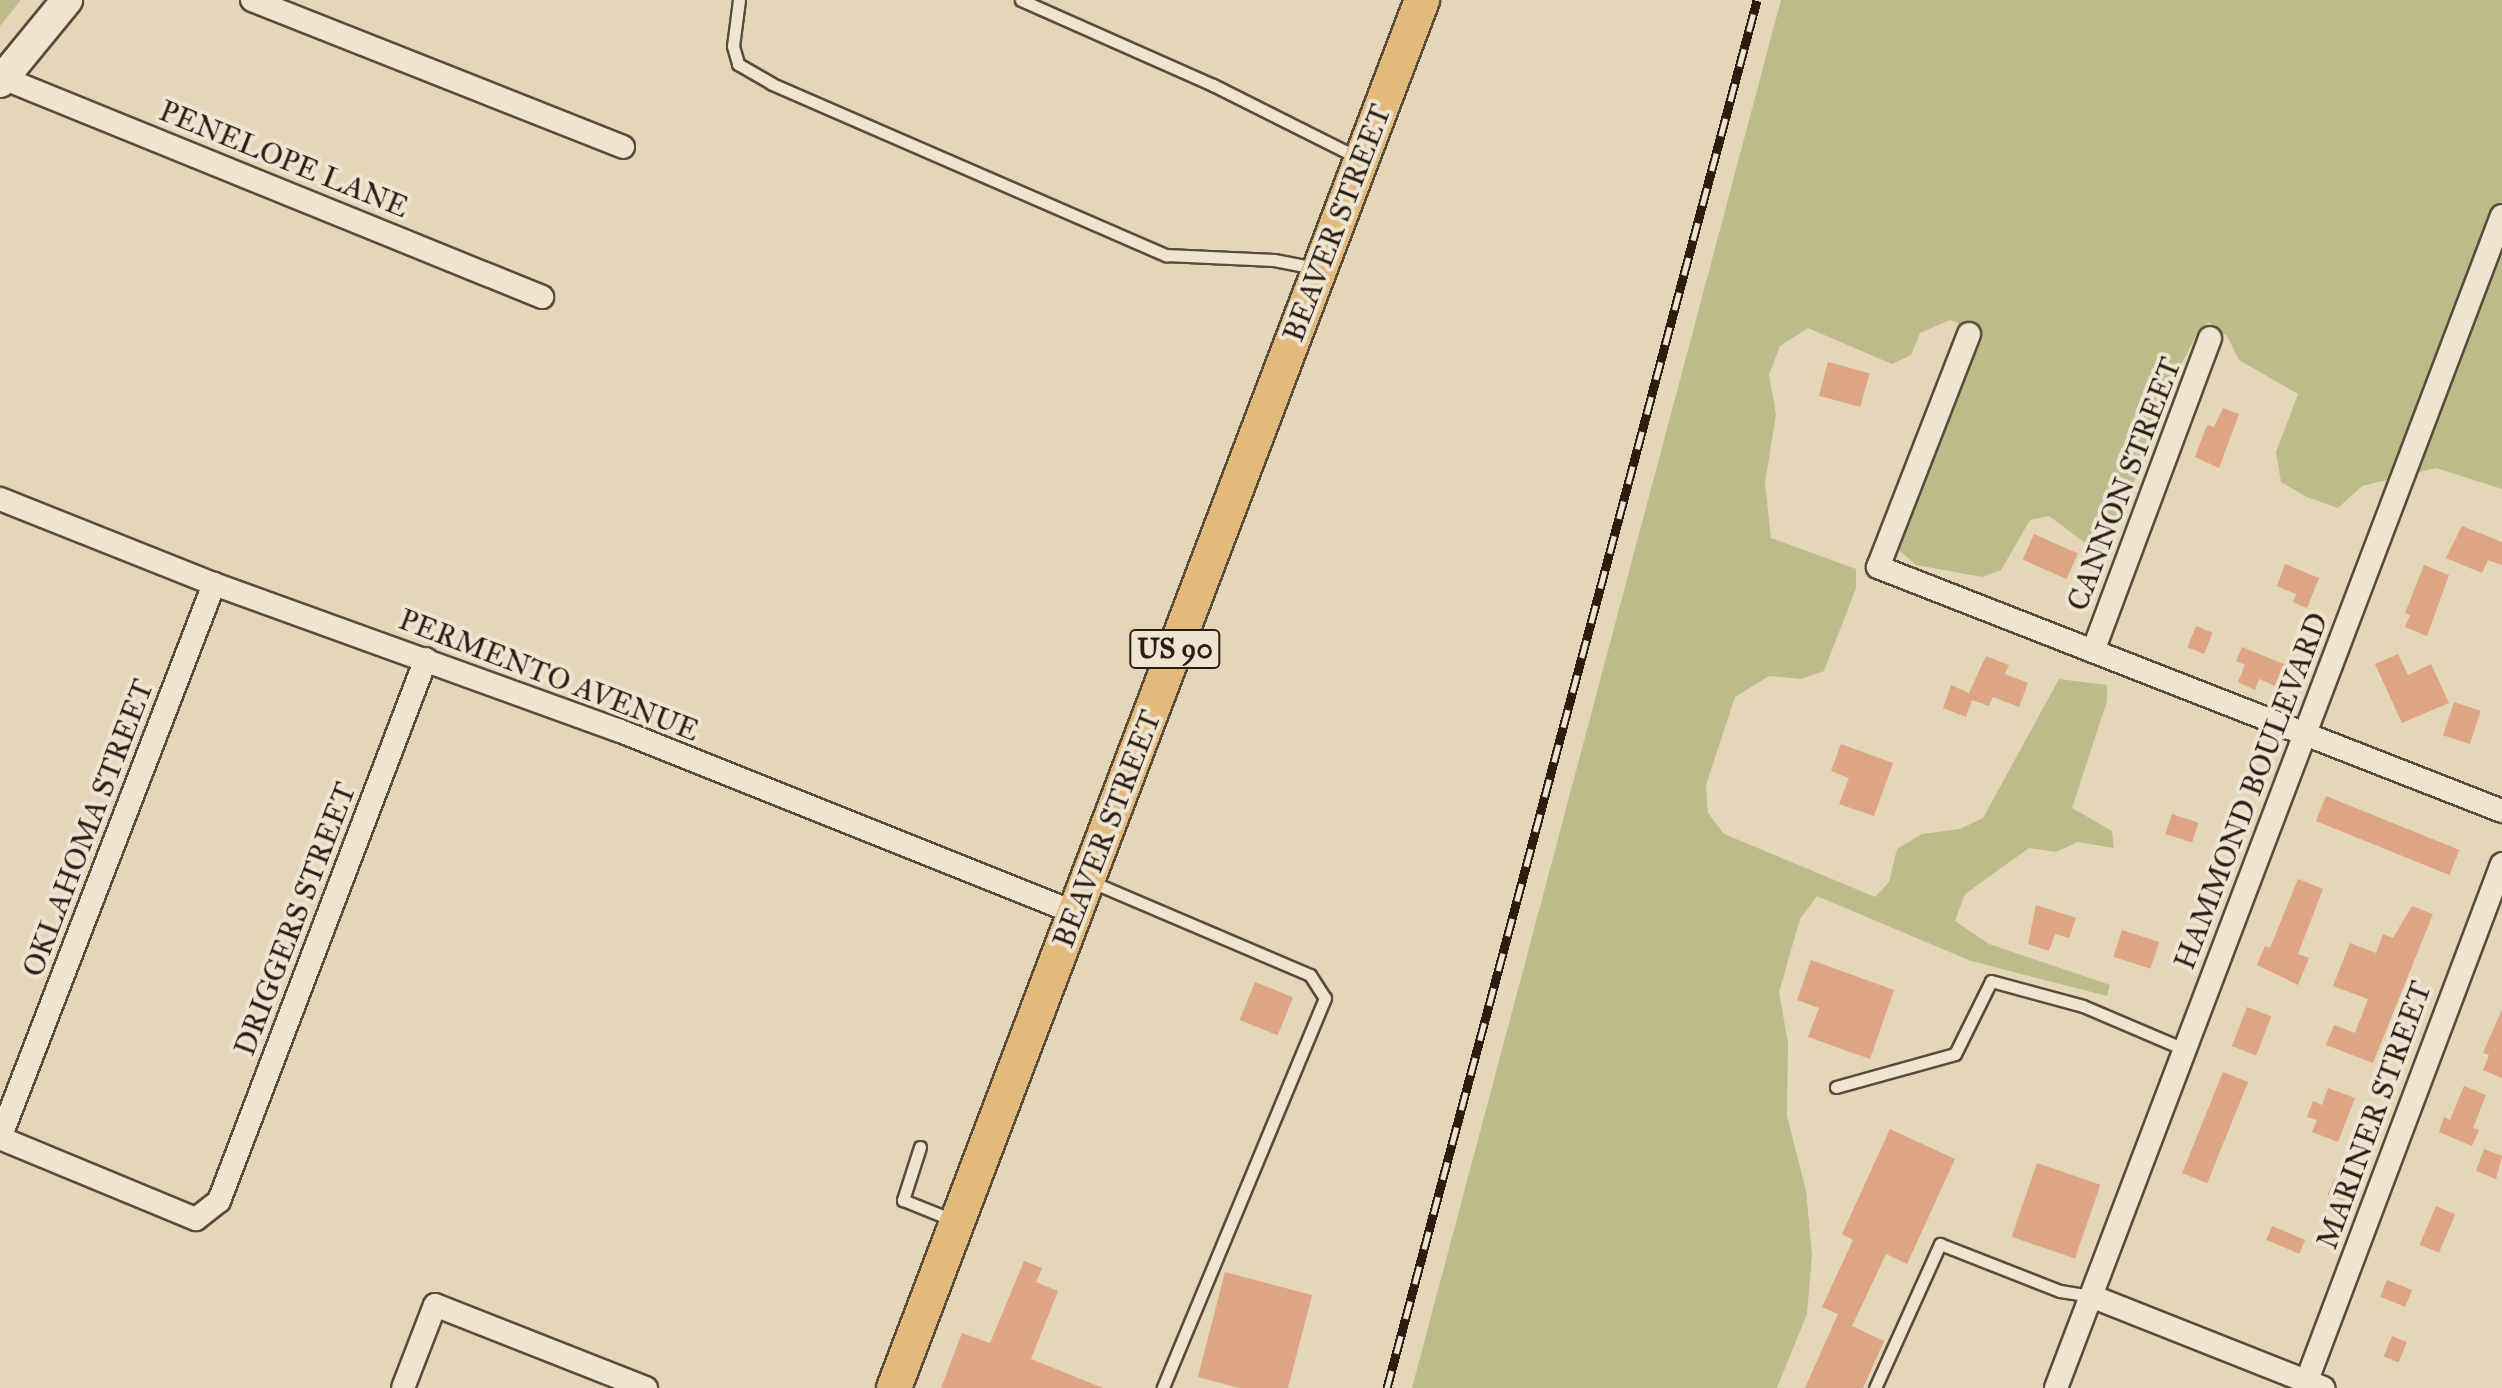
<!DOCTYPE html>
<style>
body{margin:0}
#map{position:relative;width:2502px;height:1388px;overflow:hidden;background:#e3d6b9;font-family:"IM FELL Great Primer",serif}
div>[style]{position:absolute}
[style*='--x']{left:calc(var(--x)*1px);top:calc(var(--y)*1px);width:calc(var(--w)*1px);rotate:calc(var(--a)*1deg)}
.green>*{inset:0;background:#bbbc8a}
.building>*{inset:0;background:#dda583;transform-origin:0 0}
.roads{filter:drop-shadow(2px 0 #5a4b3a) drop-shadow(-2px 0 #5a4b3a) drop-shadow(0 2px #5a4b3a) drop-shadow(0 -2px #5a4b3a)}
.lane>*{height:11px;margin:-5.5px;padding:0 5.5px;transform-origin:5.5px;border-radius:5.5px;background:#ede4d2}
.street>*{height:22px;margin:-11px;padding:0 11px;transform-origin:11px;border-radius:11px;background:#ede4d2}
.secondary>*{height:30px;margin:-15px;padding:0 15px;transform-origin:15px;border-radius:15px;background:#ede4d2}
.primary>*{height:34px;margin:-17px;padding:0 17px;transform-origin:17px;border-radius:17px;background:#e2bb7c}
.rail>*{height:9px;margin-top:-4.5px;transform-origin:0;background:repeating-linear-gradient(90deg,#ede4d2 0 18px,#2c1d10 0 36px);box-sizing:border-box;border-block:2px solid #2c1d10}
span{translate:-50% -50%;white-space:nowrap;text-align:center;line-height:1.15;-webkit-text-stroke:8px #ede4d2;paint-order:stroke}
.shield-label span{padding:2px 6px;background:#ede4d2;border:2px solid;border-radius:6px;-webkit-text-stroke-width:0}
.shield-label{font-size:28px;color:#2c1d10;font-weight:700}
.street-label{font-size:30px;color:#2c1d10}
</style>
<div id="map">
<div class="green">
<div style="clip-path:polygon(0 0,21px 0,0 26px)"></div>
<div style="clip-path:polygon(1781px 0,2502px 0,2502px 489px,2436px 468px,2362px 486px,2338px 508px,2307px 497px,2281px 482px,2276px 452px,2298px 394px,2239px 360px,2227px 336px,2209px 322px,2198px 332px,2171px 384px,2109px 549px,2094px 568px,2092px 548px,2049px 516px,2030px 520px,2001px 570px,1982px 577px,1916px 565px,1892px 544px,1980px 332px,1950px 320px,1920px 333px,1911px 355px,1892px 364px,1808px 328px,1780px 346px,1769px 375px,1776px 414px,1765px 483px,1771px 538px,1856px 569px,1856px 588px,1824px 671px,1801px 679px,1769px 676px,1735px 697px,1706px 785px,1708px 813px,1724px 834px,1875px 897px,1889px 882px,1897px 849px,1922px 834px,1960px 829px,1983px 818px,2059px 679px,2107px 685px,2107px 701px,2072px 808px,2112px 831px,2114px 848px,2078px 842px,2056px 852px,2029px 848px,1965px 894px,1955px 921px,1989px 944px,2110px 985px,2107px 996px,1971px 961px,1817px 896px,1800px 919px,1779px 992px,1788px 1043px,1787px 1116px,1806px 1190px,1812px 1255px,1807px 1314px,1777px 1388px,1412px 1388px)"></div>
</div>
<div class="building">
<div style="left:1828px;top:362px;width:43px;height:35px;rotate:15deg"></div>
<div style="clip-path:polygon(2223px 408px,2239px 414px,2219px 468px,2195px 457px,2207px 425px,2214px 427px)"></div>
<div style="clip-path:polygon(2462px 526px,2502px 542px,2502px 565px,2488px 560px,2482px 573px,2446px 558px)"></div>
<div style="left:2034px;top:534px;width:48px;height:28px;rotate:24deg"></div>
<div style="clip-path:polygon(2285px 564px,2319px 578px,2307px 608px,2293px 602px,2296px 594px,2277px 586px)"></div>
<div style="clip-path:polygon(2424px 565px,2449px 575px,2427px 636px,2405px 627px,2410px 615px,2405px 613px)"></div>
<div style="left:2196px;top:626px;width:18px;height:23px;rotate:22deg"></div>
<div style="clip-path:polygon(2242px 647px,2291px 667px,2285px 683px,2280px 681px,2277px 687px,2259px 679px,2255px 690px,2238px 682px,2245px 665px,2236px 661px)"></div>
<div style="clip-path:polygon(2398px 654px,2408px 675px,2431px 664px,2449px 703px,2402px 723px,2375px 664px)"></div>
<div style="clip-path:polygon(1986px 656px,2009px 665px,2005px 674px,2028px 683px,2019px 707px,1993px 697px,1989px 706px,1972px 700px,1966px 717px,1943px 708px,1951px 685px,1969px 693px)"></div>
<div style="left:2454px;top:702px;width:28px;height:35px;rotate:18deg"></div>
<div style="clip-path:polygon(1841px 744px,1893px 763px,1874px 816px,1839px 804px,1849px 778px,1831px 771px)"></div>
<div style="left:2326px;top:796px;width:144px;height:27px;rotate:22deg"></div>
<div style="left:2172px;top:814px;width:28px;height:21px;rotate:18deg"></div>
<div style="clip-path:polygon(2298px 879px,2323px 889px,2298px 954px,2309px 958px,2298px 985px,2257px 965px,2265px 946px,2270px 948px)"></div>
<div style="clip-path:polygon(2036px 905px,2076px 918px,2069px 938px,2055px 934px,2049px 951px,2028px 944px)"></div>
<div style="clip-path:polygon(2412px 906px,2433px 914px,2373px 1063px,2326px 1045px,2334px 1025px,2355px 1033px,2368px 999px,2333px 986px,2350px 943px,2376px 953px,2383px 934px,2393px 938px)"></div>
<div style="left:2122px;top:930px;width:39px;height:28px;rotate:18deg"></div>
<div style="clip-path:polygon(1811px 960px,1894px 990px,1870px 1059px,1808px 1037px,1819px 1008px,1797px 1000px)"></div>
<div style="left:1255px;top:982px;width:41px;height:41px;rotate:22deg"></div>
<div style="left:2247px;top:1007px;width:26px;height:42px;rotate:21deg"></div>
<div style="clip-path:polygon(2502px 1009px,2502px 1078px,2483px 1070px,2489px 1055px,2483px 1053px)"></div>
<div style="left:2223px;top:1072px;width:27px;height:109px;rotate:22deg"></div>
<div style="clip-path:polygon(2464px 1086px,2486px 1095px,2473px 1128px,2479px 1130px,2472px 1146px,2439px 1132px,2444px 1117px,2450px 1120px)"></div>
<div style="clip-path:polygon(2328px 1088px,2355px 1098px,2338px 1142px,2312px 1132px,2317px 1120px,2307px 1117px,2313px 1101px,2322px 1105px)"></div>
<div style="clip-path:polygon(1890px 1129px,1955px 1159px,1907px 1264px,1886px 1254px,1852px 1326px,1884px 1341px,1863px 1388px,1805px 1388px,1838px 1314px,1822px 1307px,1853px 1240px,1842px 1234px)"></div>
<div style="clip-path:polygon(2484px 1149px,2502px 1156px,2496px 1179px,2476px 1171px)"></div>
<div style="left:2037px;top:1163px;width:67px;height:78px;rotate:19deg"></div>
<div style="left:2334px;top:1179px;width:18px;height:17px;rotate:22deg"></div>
<div style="left:2436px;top:1206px;width:21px;height:42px;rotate:23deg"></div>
<div style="left:2272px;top:1226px;width:36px;height:15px;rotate:23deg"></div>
<div style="clip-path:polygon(1024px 1261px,1042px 1268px,1036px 1282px,1058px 1291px,1031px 1359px,1103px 1388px,941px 1388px,962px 1333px,990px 1343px)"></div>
<div style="clip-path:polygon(1225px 1272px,1312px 1295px,1288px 1388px,1239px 1388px,1198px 1377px)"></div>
<div style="left:2387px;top:1280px;width:27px;height:18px;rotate:22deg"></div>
<div style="left:2392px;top:1336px;width:16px;height:22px;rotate:22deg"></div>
</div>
<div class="roads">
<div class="lane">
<div style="--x:739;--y:0;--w:46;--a:97.4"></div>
<div style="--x:733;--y:46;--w:19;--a:74"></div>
<div style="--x:738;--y:64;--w:39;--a:30"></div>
<div style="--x:772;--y:84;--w:430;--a:23.5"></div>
<div style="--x:1166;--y:255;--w:108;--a:2.7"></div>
<div style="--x:1274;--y:260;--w:42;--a:11"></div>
<div style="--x:1021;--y:0;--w:210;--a:23.9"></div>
<div style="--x:1213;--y:85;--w:161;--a:26.6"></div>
<div style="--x:1092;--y:882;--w:237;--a:23.1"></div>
<div style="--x:1310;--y:975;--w:27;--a:57"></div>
<div style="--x:1325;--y:998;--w:422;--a:112.6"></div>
<div style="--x:1836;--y:1087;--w:123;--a:-15.5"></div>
<div style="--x:1955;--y:1054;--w:81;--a:-63.7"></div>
<div style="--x:1991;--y:981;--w:95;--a:15.2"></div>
<div style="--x:2083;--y:1006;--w:110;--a:23.1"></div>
<div style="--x:920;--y:1147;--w:56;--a:107.8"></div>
<div style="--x:903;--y:1200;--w:54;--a:21.8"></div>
<div style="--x:1875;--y:1388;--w:158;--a:-65.7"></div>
<div style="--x:1940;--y:1244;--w:129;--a:21.4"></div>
<div style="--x:2060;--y:1291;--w:31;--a:9"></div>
</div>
<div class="street">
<div style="--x:252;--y:0;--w:399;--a:21.6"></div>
<div style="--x:3;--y:78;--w:582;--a:22.11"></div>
<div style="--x:1969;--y:334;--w:250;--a:111.3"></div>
<div style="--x:1878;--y:567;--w:670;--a:21.36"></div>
<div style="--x:0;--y:499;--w:230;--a:21.7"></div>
<div style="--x:214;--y:584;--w:430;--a:19.9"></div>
<div style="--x:618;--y:730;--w:492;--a:21.8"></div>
<div style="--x:2093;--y:651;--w:334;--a:-69.5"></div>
<div style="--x:0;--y:1138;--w:212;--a:22.5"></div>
<div style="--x:196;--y:1219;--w:29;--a:-38"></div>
<div style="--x:219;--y:1201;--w:580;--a:-69.1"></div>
<div style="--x:0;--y:1138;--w:594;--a:-68.88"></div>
<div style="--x:2091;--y:1296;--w:250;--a:21.6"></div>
<div style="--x:403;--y:1388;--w:89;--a:-68.9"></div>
<div style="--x:435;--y:1305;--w:227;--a:21.5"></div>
<div style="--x:2056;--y:1388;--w:1254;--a:-69.17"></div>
<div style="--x:2304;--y:1388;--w:560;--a:-69.3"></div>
</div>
<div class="secondary">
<div style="--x:0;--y:82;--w:106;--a:-50.7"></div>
</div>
<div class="primary">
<div style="--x:894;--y:1388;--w:1485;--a:-69.17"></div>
</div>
</div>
<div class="rail">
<div style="--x:1387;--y:1388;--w:1436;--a:-75.07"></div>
</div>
<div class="shield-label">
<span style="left:1175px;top:649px">US 90</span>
</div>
<div class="street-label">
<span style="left:284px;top:159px;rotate:22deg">PENELOPE LANE</span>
<span style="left:1337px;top:223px;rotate:-69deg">BEAVER STREET</span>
<span style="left:2124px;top:484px;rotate:-69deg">CANNON STREET</span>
<span style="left:549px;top:675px;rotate:21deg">PERMENTO AVENUE</span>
<span style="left:2251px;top:791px;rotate:-69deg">HAMMOND BOULEVARD</span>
<span style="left:88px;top:828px;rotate:-69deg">OKLAHOMA STREET</span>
<span style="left:1107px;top:829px;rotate:-69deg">BEAVER STREET</span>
<span style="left:295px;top:919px;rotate:-69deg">DRIGGERS STREET</span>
<span style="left:2374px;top:1115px;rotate:-70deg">MARINER STREET</span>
</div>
</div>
